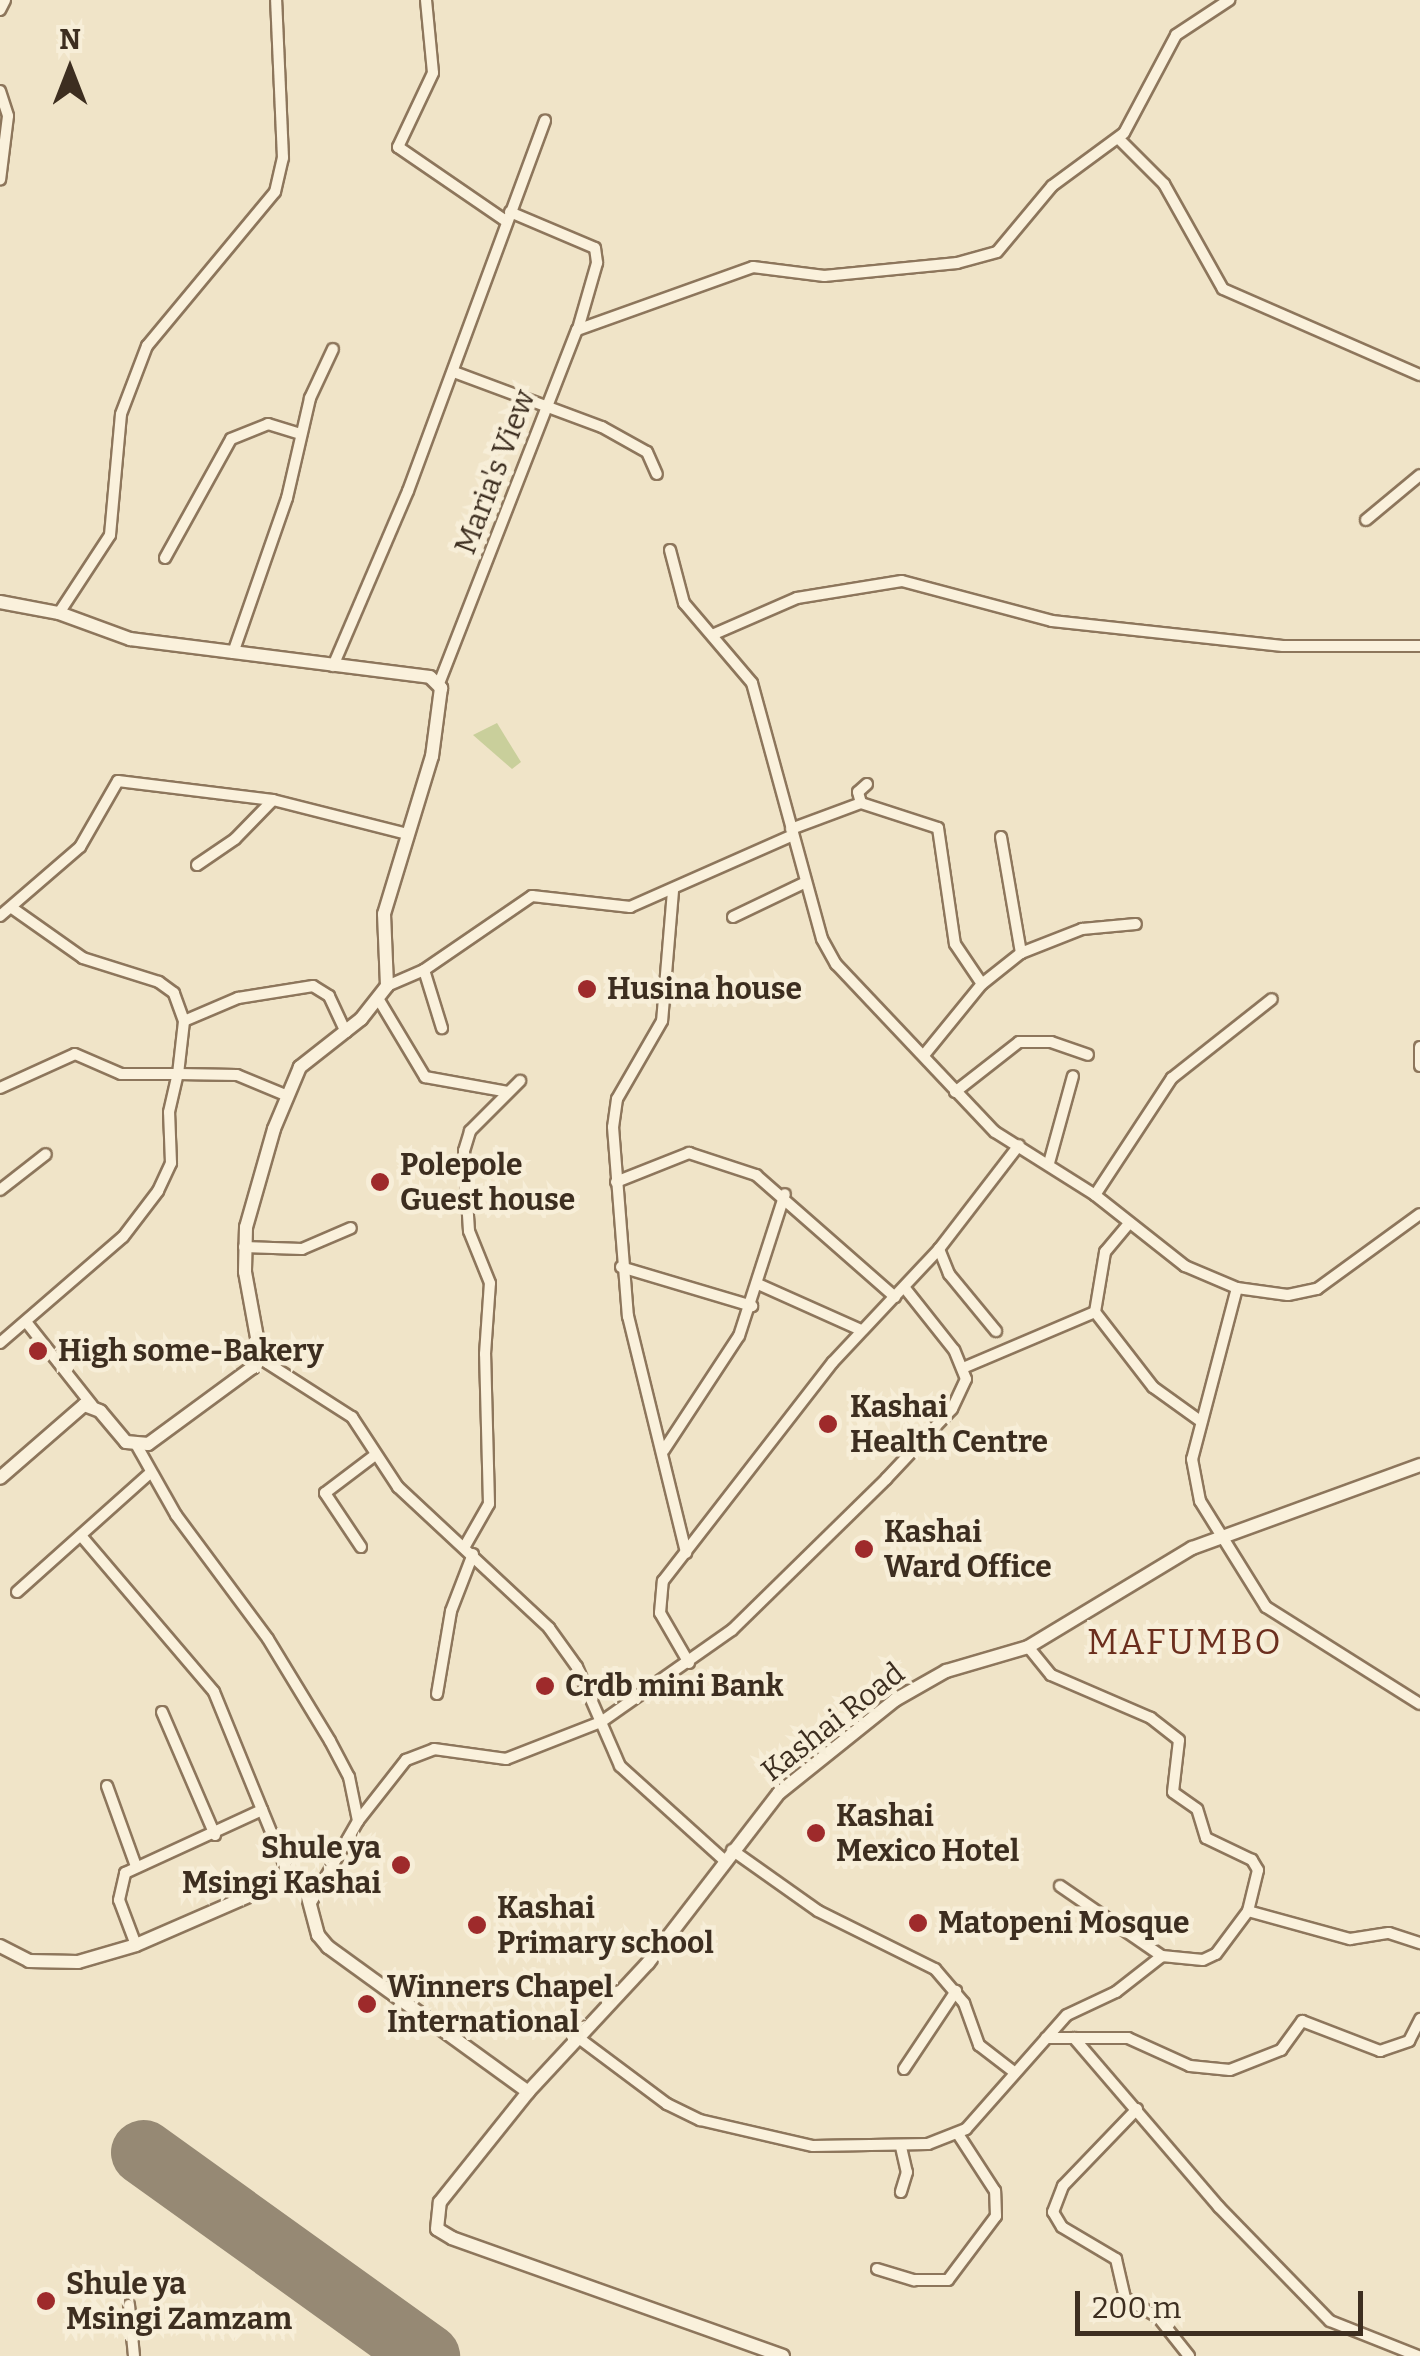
<!DOCTYPE html>
<style>
body{margin:0}
#map{position:relative;width:1420px;height:2356px;overflow:hidden;background:#f0e4c8;font-family:Bitter,serif}
div>[style]{position:absolute}
[style*='--x']{left:calc(var(--x)*1px);top:calc(var(--y)*1px);width:calc(var(--w)*1px);rotate:calc(var(--a)*1deg)}
.green>*{inset:0;background:#c9cf9b}
.runway>*{height:65px;margin:-32.5px;padding:0 32.5px;transform-origin:32.5px;border-radius:32.5px;background:#968974}
.roads{filter:drop-shadow(2px 0 #8d765c) drop-shadow(-2px 0 #8d765c) drop-shadow(0 2px #8d765c) drop-shadow(0 -2px #8d765c)}
.minor>*{height:10px;margin:-5px;padding:0 5px;transform-origin:5px;border-radius:5px;background:#faf1dc}
.tertiary>*{height:12px;margin:-6px;padding:0 6px;transform-origin:6px;border-radius:6px;background:#faf1dc}
.dots>*{width:28px;height:28px;translate:-50% -50%;box-sizing:border-box;border:5px solid #f7eed8;border-radius:50%}
span{translate:-50% -50%;white-space:nowrap;text-align:center;line-height:1.15;-webkit-text-stroke:9px #f7eed8;paint-order:stroke}
.street-label{font-size:30px;color:#3d2e20}
.poi-label{font-size:30px;color:#3d2e20;font-weight:700}
.left{translate:0 -50%;text-align:left}
.right{translate:-100% -50%;text-align:right}
.quarter-label{font-size:35px;color:#6b2e1e;letter-spacing:2.5px}
.north{position:absolute;left:20px;top:20px;width:100px;height:100px;-webkit-text-stroke:8px #f7eed8;paint-order:stroke;rotate:0deg;font-size:28px;font-weight:700;line-height:40px;text-align:center;color:#3d2e20}
.north::after{content:'';display:block;margin:auto;width:35px;height:45px;background:#3d2e20;clip-path:polygon(50% 0,100% 100%,50% 72%,0 100%)}
.scale{position:absolute;left:1075px;top:2291px;width:288px;height:45px;box-sizing:border-box;border:5px solid #3d2e20;border-top:0;padding-left:12px;font-size:30px;line-height:35px;white-space:nowrap;color:#3d2e20;-webkit-text-stroke:8px #f7eed8;paint-order:stroke}
</style>
<div id="map">
<div class="green">
<div style="clip-path:polygon(497px 723px,521px 762px,512px 769px,473px 735px)"></div>
</div>
<div class="runway">
<div style="--x:143;--y:2152;--w:350;--a:35.7"></div>
</div>
<div class="roads">
<div class="minor">
<div style="--x:426;--y:0;--w:73;--a:84.5"></div>
<div style="--x:433;--y:73;--w:82;--a:115.3"></div>
<div style="--x:398;--y:147;--w:131;--a:34.4"></div>
<div style="--x:0;--y:10;--w:11;--a:-63"></div>
<div style="--x:0;--y:91;--w:26;--a:72"></div>
<div style="--x:8;--y:116;--w:64;--a:97.1"></div>
<div style="--x:1119;--y:139;--w:64;--a:45"></div>
<div style="--x:1164;--y:184;--w:120;--a:60.7"></div>
<div style="--x:1223;--y:289;--w:215;--a:23.6"></div>
<div style="--x:510;--y:212;--w:92;--a:23"></div>
<div style="--x:595;--y:248;--w:15;--a:82"></div>
<div style="--x:597;--y:263;--w:69;--a:106.1"></div>
<div style="--x:454;--y:372;--w:158;--a:20.4"></div>
<div style="--x:602;--y:427;--w:51;--a:29.1"></div>
<div style="--x:647;--y:452;--w:24;--a:66"></div>
<div style="--x:1366;--y:520;--w:70;--a:-39.8"></div>
<div style="--x:670;--y:550;--w:55;--a:75.2"></div>
<div style="--x:684;--y:603;--w:105;--a:49.6"></div>
<div style="--x:752;--y:683;--w:265;--a:74.7"></div>
<div style="--x:822;--y:939;--w:29;--a:61"></div>
<div style="--x:836;--y:964;--w:231;--a:46.6"></div>
<div style="--x:995;--y:1132;--w:118;--a:32.2"></div>
<div style="--x:1095;--y:1195;--w:115;--a:38.3"></div>
<div style="--x:1185;--y:1266;--w:56;--a:22.9"></div>
<div style="--x:1237;--y:1288;--w:51;--a:7.8"></div>
<div style="--x:1288;--y:1295;--w:30;--a:-12"></div>
<div style="--x:1317;--y:1289;--w:127;--a:-36.1"></div>
<div style="--x:165;--y:558;--w:136;--a:-61"></div>
<div style="--x:231;--y:439;--w:40;--a:-22"></div>
<div style="--x:268;--y:424;--w:34;--a:17"></div>
<div style="--x:59;--y:613;--w:93;--a:-56.8"></div>
<div style="--x:110;--y:535;--w:121;--a:-84.8"></div>
<div style="--x:121;--y:414;--w:73;--a:-69.1"></div>
<div style="--x:147;--y:346;--w:200;--a:-50.3"></div>
<div style="--x:275;--y:192;--w:35;--a:-77"></div>
<div style="--x:283;--y:158;--w:158;--a:-92.5"></div>
<div style="--x:712;--y:635;--w:93;--a:-23.5"></div>
<div style="--x:797;--y:598;--w:106;--a:-9.2"></div>
<div style="--x:902;--y:581;--w:155;--a:14.9"></div>
<div style="--x:1052;--y:621;--w:232;--a:6.2"></div>
<div style="--x:1283;--y:646;--w:137;--a:0"></div>
<div style="--x:233;--y:653;--w:164;--a:-70.8"></div>
<div style="--x:287;--y:498;--w:103;--a:-77"></div>
<div style="--x:310;--y:398;--w:54;--a:-64.9"></div>
<div style="--x:333;--y:666;--w:190;--a:-66.8"></div>
<div style="--x:408;--y:491;--w:395;--a:-69.7"></div>
<div style="--x:440;--y:681;--w:377;--a:-68.7"></div>
<div style="--x:577;--y:330;--w:187;--a:-19.7"></div>
<div style="--x:753;--y:267;--w:72;--a:7.2"></div>
<div style="--x:824;--y:276;--w:134;--a:-5.6"></div>
<div style="--x:957;--y:263;--w:41;--a:-15.4"></div>
<div style="--x:997;--y:252;--w:86;--a:-50.2"></div>
<div style="--x:1052;--y:186;--w:89;--a:-36.4"></div>
<div style="--x:1124;--y:133;--w:111;--a:-62"></div>
<div style="--x:1176;--y:35;--w:64;--a:-33.4"></div>
<div style="--x:867;--y:784;--w:12;--a:138"></div>
<div style="--x:858;--y:792;--w:11;--a:75"></div>
<div style="--x:861;--y:803;--w:81;--a:18"></div>
<div style="--x:938;--y:828;--w:117;--a:81.7"></div>
<div style="--x:955;--y:944;--w:48;--a:56"></div>
<div style="--x:791;--y:829;--w:75;--a:-20.4"></div>
<div style="--x:1001;--y:837;--w:118;--a:80.2"></div>
<div style="--x:197;--y:865;--w:46;--a:-34.4"></div>
<div style="--x:235;--y:839;--w:54;--a:-45.7"></div>
<div style="--x:673;--y:891;--w:130;--a:94.8"></div>
<div style="--x:662;--y:1021;--w:90;--a:120"></div>
<div style="--x:617;--y:1099;--w:28;--a:98"></div>
<div style="--x:613;--y:1127;--w:190;--a:85.5"></div>
<div style="--x:628;--y:1316;--w:244;--a:76.2"></div>
<div style="--x:0;--y:916;--w:106;--a:-40.8"></div>
<div style="--x:80;--y:847;--w:76;--a:-60.1"></div>
<div style="--x:118;--y:781;--w:156;--a:7"></div>
<div style="--x:273;--y:800;--w:138;--a:14.2"></div>
<div style="--x:733;--y:917;--w:81;--a:-25.6"></div>
<div style="--x:424;--y:970;--w:61;--a:72.8"></div>
<div style="--x:387;--y:986;--w:40;--a:-23.4"></div>
<div style="--x:424;--y:970;--w:131;--a:-34.4"></div>
<div style="--x:532;--y:896;--w:99;--a:6.4"></div>
<div style="--x:630;--y:907;--w:178;--a:-23.8"></div>
<div style="--x:379;--y:1000;--w:90;--a:59.1"></div>
<div style="--x:425;--y:1077;--w:84;--a:10.2"></div>
<div style="--x:184;--y:1021;--w:59;--a:-23.1"></div>
<div style="--x:238;--y:998;--w:76;--a:-9.1"></div>
<div style="--x:313;--y:986;--w:19;--a:32"></div>
<div style="--x:329;--y:996;--w:40;--a:65"></div>
<div style="--x:1420;--y:1047;--w:19;--a:90"></div>
<div style="--x:924;--y:1055;--w:92;--a:-50.8"></div>
<div style="--x:982;--y:984;--w:50;--a:-38.5"></div>
<div style="--x:1021;--y:953;--w:66;--a:-21.5"></div>
<div style="--x:1082;--y:929;--w:54;--a:-5.3"></div>
<div style="--x:0;--y:1088;--w:82;--a:-24.4"></div>
<div style="--x:75;--y:1054;--w:50;--a:23.5"></div>
<div style="--x:121;--y:1074;--w:57;--a:0"></div>
<div style="--x:178;--y:1074;--w:53;--a:-83.5"></div>
<div style="--x:184;--y:1021;--w:30;--a:-110"></div>
<div style="--x:174;--y:993;--w:19;--a:-144"></div>
<div style="--x:159;--y:982;--w:80;--a:-162.5"></div>
<div style="--x:83;--y:958;--w:87;--a:-144.8"></div>
<div style="--x:955;--y:1092;--w:81;--a:-38"></div>
<div style="--x:1019;--y:1042;--w:32;--a:0"></div>
<div style="--x:1051;--y:1042;--w:39;--a:19"></div>
<div style="--x:1049;--y:1163;--w:90;--a:-74.6"></div>
<div style="--x:616;--y:1182;--w:79;--a:-21.7"></div>
<div style="--x:689;--y:1153;--w:71;--a:18.2"></div>
<div style="--x:756;--y:1175;--w:185;--a:41.3"></div>
<div style="--x:0;--y:1190;--w:58;--a:-38"></div>
<div style="--x:1095;--y:1195;--w:140;--a:-56.7"></div>
<div style="--x:1172;--y:1078;--w:127;--a:-38.3"></div>
<div style="--x:244;--y:1247;--w:58;--a:2"></div>
<div style="--x:302;--y:1249;--w:53;--a:-23.2"></div>
<div style="--x:939;--y:1249;--w:27;--a:68"></div>
<div style="--x:949;--y:1274;--w:74;--a:50.5"></div>
<div style="--x:621;--y:1267;--w:137;--a:16.6"></div>
<div style="--x:758;--y:1284;--w:113;--a:24.1"></div>
<div style="--x:1237;--y:1288;--w:177;--a:104.7"></div>
<div style="--x:1192;--y:1459;--w:43;--a:79.2"></div>
<div style="--x:1200;--y:1501;--w:125;--a:58.1"></div>
<div style="--x:1266;--y:1607;--w:182;--a:32.2"></div>
<div style="--x:1095;--y:1312;--w:95;--a:52.3"></div>
<div style="--x:1153;--y:1387;--w:57;--a:35.7"></div>
<div style="--x:27;--y:1323;--w:105;--a:51.6"></div>
<div style="--x:0;--y:1343;--w:162;--a:-40.8"></div>
<div style="--x:123;--y:1237;--w:58;--a:-52.7"></div>
<div style="--x:158;--y:1191;--w:31;--a:-65"></div>
<div style="--x:171;--y:1163;--w:51;--a:-92.2"></div>
<div style="--x:169;--y:1112;--w:39;--a:-77"></div>
<div style="--x:178;--y:1074;--w:59;--a:1"></div>
<div style="--x:237;--y:1075;--w:52;--a:22.6"></div>
<div style="--x:258;--y:1357;--w:112;--a:32.6"></div>
<div style="--x:352;--y:1417;--w:84;--a:56.7"></div>
<div style="--x:398;--y:1487;--w:207;--a:43"></div>
<div style="--x:549;--y:1628;--w:48;--a:54.3"></div>
<div style="--x:577;--y:1667;--w:108;--a:66.5"></div>
<div style="--x:620;--y:1766;--w:140;--a:42.1"></div>
<div style="--x:963;--y:1368;--w:143;--a:-23"></div>
<div style="--x:1095;--y:1312;--w:61;--a:-80.5"></div>
<div style="--x:1105;--y:1252;--w:38;--a:-50"></div>
<div style="--x:137;--y:1446;--w:79;--a:60.5"></div>
<div style="--x:176;--y:1515;--w:154;--a:53.4"></div>
<div style="--x:268;--y:1639;--w:119;--a:58.7"></div>
<div style="--x:330;--y:1741;--w:41;--a:62.2"></div>
<div style="--x:349;--y:1777;--w:45;--a:78.4"></div>
<div style="--x:664;--y:1450;--w:136;--a:-56.7"></div>
<div style="--x:739;--y:1336;--w:149;--a:-72.1"></div>
<div style="--x:83;--y:1538;--w:202;--a:49.6"></div>
<div style="--x:214;--y:1692;--w:201;--a:67.8"></div>
<div style="--x:465;--y:1546;--w:48;--a:-60.3"></div>
<div style="--x:489;--y:1504;--w:150;--a:-91.5"></div>
<div style="--x:485;--y:1354;--w:71;--a:-86"></div>
<div style="--x:490;--y:1283;--w:56;--a:-112"></div>
<div style="--x:469;--y:1231;--w:80;--a:-93.6"></div>
<div style="--x:464;--y:1151;--w:21;--a:-73"></div>
<div style="--x:470;--y:1131;--w:71;--a:-45"></div>
<div style="--x:361;--y:1547;--w:65;--a:-123.7"></div>
<div style="--x:325;--y:1493;--w:63;--a:-37.2"></div>
<div style="--x:17;--y:1592;--w:178;--a:-41.8"></div>
<div style="--x:689;--y:1663;--w:58;--a:-120.1"></div>
<div style="--x:660;--y:1613;--w:32;--a:-85"></div>
<div style="--x:663;--y:1581;--w:277;--a:-52.2"></div>
<div style="--x:833;--y:1362;--w:155;--a:-46.8"></div>
<div style="--x:939;--y:1249;--w:131;--a:-52.4"></div>
<div style="--x:437;--y:1694;--w:84;--a:-80.4"></div>
<div style="--x:451;--y:1611;--w:61;--a:-68.9"></div>
<div style="--x:162;--y:1712;--w:134;--a:66.7"></div>
<div style="--x:107;--y:1786;--w:85;--a:70.1"></div>
<div style="--x:732;--y:1850;--w:105;--a:35.3"></div>
<div style="--x:818;--y:1911;--w:131;--a:26.4"></div>
<div style="--x:935;--y:1969;--w:45;--a:49.5"></div>
<div style="--x:964;--y:2003;--w:45;--a:70.3"></div>
<div style="--x:979;--y:2045;--w:44;--a:37.6"></div>
<div style="--x:1060;--y:1886;--w:124;--a:34.5"></div>
<div style="--x:312;--y:1901;--w:92;--a:-60.1"></div>
<div style="--x:358;--y:1821;--w:78;--a:-51.8"></div>
<div style="--x:406;--y:1760;--w:30;--a:-21"></div>
<div style="--x:434;--y:1749;--w:73;--a:7.9"></div>
<div style="--x:506;--y:1759;--w:102;--a:-21.3"></div>
<div style="--x:601;--y:1722;--w:160;--a:-35.1"></div>
<div style="--x:732;--y:1630;--w:216;--a:-44.4"></div>
<div style="--x:886;--y:1479;--w:96;--a:-46.7"></div>
<div style="--x:952;--y:1409;--w:33;--a:-65"></div>
<div style="--x:966;--y:1379;--w:31;--a:-112"></div>
<div style="--x:954;--y:1350;--w:80;--a:-128.4"></div>
<div style="--x:1248;--y:1911;--w:106;--a:15.4"></div>
<div style="--x:1350;--y:1939;--w:39;--a:-9"></div>
<div style="--x:1389;--y:1933;--w:33;--a:18"></div>
<div style="--x:136;--y:1945;--w:48;--a:-110.7"></div>
<div style="--x:119;--y:1900;--w:28;--a:-77"></div>
<div style="--x:125;--y:1873;--w:151;--a:-24.7"></div>
<div style="--x:1046;--y:2038;--w:82;--a:0"></div>
<div style="--x:1128;--y:2038;--w:68;--a:24.3"></div>
<div style="--x:1190;--y:2066;--w:40;--a:5.7"></div>
<div style="--x:1230;--y:2070;--w:55;--a:-21.4"></div>
<div style="--x:1281;--y:2050;--w:36;--a:-54"></div>
<div style="--x:1302;--y:2021;--w:84;--a:21"></div>
<div style="--x:1380;--y:2051;--w:31;--a:-19"></div>
<div style="--x:1409;--y:2041;--w:25;--a:-63"></div>
<div style="--x:1074;--y:2038;--w:223;--a:49.4"></div>
<div style="--x:1219;--y:2207;--w:159;--a:45.8"></div>
<div style="--x:1330;--y:2321;--w:95;--a:21.7"></div>
<div style="--x:580;--y:2039;--w:109;--a:36.8"></div>
<div style="--x:667;--y:2104;--w:37;--a:26"></div>
<div style="--x:700;--y:2120;--w:116;--a:13"></div>
<div style="--x:813;--y:2146;--w:115;--a:-1"></div>
<div style="--x:928;--y:2144;--w:41;--a:-21.5"></div>
<div style="--x:966;--y:2129;--w:152;--a:-48.5"></div>
<div style="--x:1067;--y:2015;--w:54;--a:-25.1"></div>
<div style="--x:1116;--y:1992;--w:58;--a:-38"></div>
<div style="--x:1162;--y:1956;--w:41;--a:5.6"></div>
<div style="--x:1203;--y:1960;--w:14;--a:-25"></div>
<div style="--x:1216;--y:1954;--w:54;--a:-53.3"></div>
<div style="--x:1248;--y:1911;--w:42;--a:-76.3"></div>
<div style="--x:1258;--y:1870;--w:12;--a:-121"></div>
<div style="--x:1252;--y:1860;--w:51;--a:-154.4"></div>
<div style="--x:1206;--y:1838;--w:30;--a:-107"></div>
<div style="--x:1197;--y:1809;--w:29;--a:-145"></div>
<div style="--x:1173;--y:1792;--w:52;--a:-83.4"></div>
<div style="--x:1179;--y:1740;--w:36;--a:-142"></div>
<div style="--x:1151;--y:1718;--w:109;--a:-156.7"></div>
<div style="--x:1051;--y:1675;--w:36;--a:-129"></div>
<div style="--x:904;--y:2069;--w:94;--a:-56.3"></div>
<div style="--x:1137;--y:2109;--w:107;--a:133.9"></div>
<div style="--x:1063;--y:2186;--w:28;--a:111"></div>
<div style="--x:1053;--y:2212;--w:17;--a:59"></div>
<div style="--x:1062;--y:2227;--w:63;--a:30.7"></div>
<div style="--x:1116;--y:2259;--w:40;--a:77"></div>
<div style="--x:1125;--y:2298;--w:38;--a:30"></div>
<div style="--x:1158;--y:2317;--w:50;--a:51.5"></div>
<div style="--x:901;--y:2147;--w:26;--a:77"></div>
<div style="--x:907;--y:2172;--w:21;--a:107"></div>
<div style="--x:877;--y:2269;--w:39;--a:17"></div>
<div style="--x:914;--y:2280;--w:34;--a:0"></div>
<div style="--x:948;--y:2280;--w:80;--a:-53.1"></div>
<div style="--x:996;--y:2216;--w:25;--a:-92"></div>
<div style="--x:995;--y:2191;--w:68;--a:-123"></div>
<div style="--x:129;--y:2305;--w:51;--a:84.4"></div>
</div>
<div class="tertiary">
<div style="--x:0;--y:602;--w:60;--a:10.6"></div>
<div style="--x:59;--y:613;--w:76;--a:20.1"></div>
<div style="--x:130;--y:639;--w:302;--a:7.2"></div>
<div style="--x:430;--y:677;--w:16;--a:45"></div>
<div style="--x:441;--y:688;--w:69;--a:97.5"></div>
<div style="--x:432;--y:756;--w:165;--a:106.9"></div>
<div style="--x:384;--y:914;--w:72;--a:87.6"></div>
<div style="--x:387;--y:986;--w:42;--a:128.2"></div>
<div style="--x:361;--y:1019;--w:78;--a:141.8"></div>
<div style="--x:300;--y:1067;--w:67;--a:112.8"></div>
<div style="--x:274;--y:1129;--w:102;--a:105.9"></div>
<div style="--x:246;--y:1227;--w:45;--a:91.3"></div>
<div style="--x:245;--y:1272;--w:72;--a:79.6"></div>
<div style="--x:258;--y:1343;--w:25;--a:102"></div>
<div style="--x:253;--y:1367;--w:130;--a:143.7"></div>
<div style="--x:148;--y:1444;--w:22;--a:-175"></div>
<div style="--x:126;--y:1442;--w:40;--a:-130"></div>
<div style="--x:100;--y:1411;--w:17;--a:-159"></div>
<div style="--x:84;--y:1405;--w:111;--a:139"></div>
<div style="--x:0;--y:1946;--w:33;--a:27"></div>
<div style="--x:29;--y:1961;--w:49;--a:1.2"></div>
<div style="--x:78;--y:1962;--w:60;--a:-16.3"></div>
<div style="--x:136;--y:1945;--w:168;--a:-23.5"></div>
<div style="--x:290;--y:1878;--w:17;--a:28"></div>
<div style="--x:305;--y:1886;--w:51;--a:75.1"></div>
<div style="--x:318;--y:1935;--w:16;--a:50"></div>
<div style="--x:328;--y:1947;--w:247;--a:35.9"></div>
<div style="--x:783;--y:2356;--w:351;--a:-160.4"></div>
<div style="--x:452;--y:2238;--w:17;--a:-149"></div>
<div style="--x:437;--y:2229;--w:27;--a:-84"></div>
<div style="--x:440;--y:2202;--w:141;--a:-51.3"></div>
<div style="--x:528;--y:2092;--w:176;--a:-47.1"></div>
<div style="--x:648;--y:1963;--w:215;--a:-52.4"></div>
<div style="--x:779;--y:1793;--w:149;--a:-38.7"></div>
<div style="--x:895;--y:1700;--w:59;--a:-29.6"></div>
<div style="--x:946;--y:1671;--w:85;--a:-16.3"></div>
<div style="--x:1028;--y:1647;--w:192;--a:-31.1"></div>
<div style="--x:1192;--y:1548;--w:243;--a:-20"></div>
</div>
</div>
<div class="dots">
<div style="left:587px;top:989px;background:#9e2a2b"></div>
<div style="left:380px;top:1182px;background:#9e2a2b"></div>
<div style="left:38px;top:1351px;background:#9e2a2b"></div>
<div style="left:828px;top:1424px;background:#9e2a2b"></div>
<div style="left:864px;top:1549px;background:#9e2a2b"></div>
<div style="left:545px;top:1686px;background:#9e2a2b"></div>
<div style="left:816px;top:1833px;background:#9e2a2b"></div>
<div style="left:401px;top:1865px;background:#9e2a2b"></div>
<div style="left:918px;top:1923px;background:#9e2a2b"></div>
<div style="left:477px;top:1925px;background:#9e2a2b"></div>
<div style="left:367px;top:2004px;background:#9e2a2b"></div>
<div style="left:46px;top:2301px;background:#9e2a2b"></div>
</div>
<div class="street-label">
<span style="left:495px;top:472px;rotate:-69deg">Maria's View</span>
<span style="left:833px;top:1722px;rotate:-38deg">Kashai Road</span>
</div>
<div class="poi-label">
<span class="left" style="left:607px;top:989px">Husina house</span>
<span class="left" style="left:400px;top:1182px">Polepole<br>Guest house</span>
<span class="left" style="left:58px;top:1351px">High some-Bakery</span>
<span class="left" style="left:850px;top:1424px">Kashai<br>Health Centre</span>
<span class="left" style="left:884px;top:1549px">Kashai<br>Ward Office</span>
<span class="left" style="left:565px;top:1686px">Crdb mini Bank</span>
<span class="left" style="left:836px;top:1833px">Kashai<br>Mexico Hotel</span>
<span class="right" style="left:381px;top:1865px">Shule ya<br>Msingi Kashai</span>
<span class="left" style="left:497px;top:1925px">Kashai<br>Primary school</span>
<span class="left" style="left:938px;top:1923px">Matopeni Mosque</span>
<span class="left" style="left:387px;top:2004px">Winners Chapel<br>International</span>
<span class="left" style="left:66px;top:2301px">Shule ya<br>Msingi Zamzam</span>
</div>
<div class="quarter-label">
<span style="left:1185px;top:1642px">MAFUMBO</span>
</div>
<div class="north">N</div>
<div class="scale">200 m</div>
</div>
